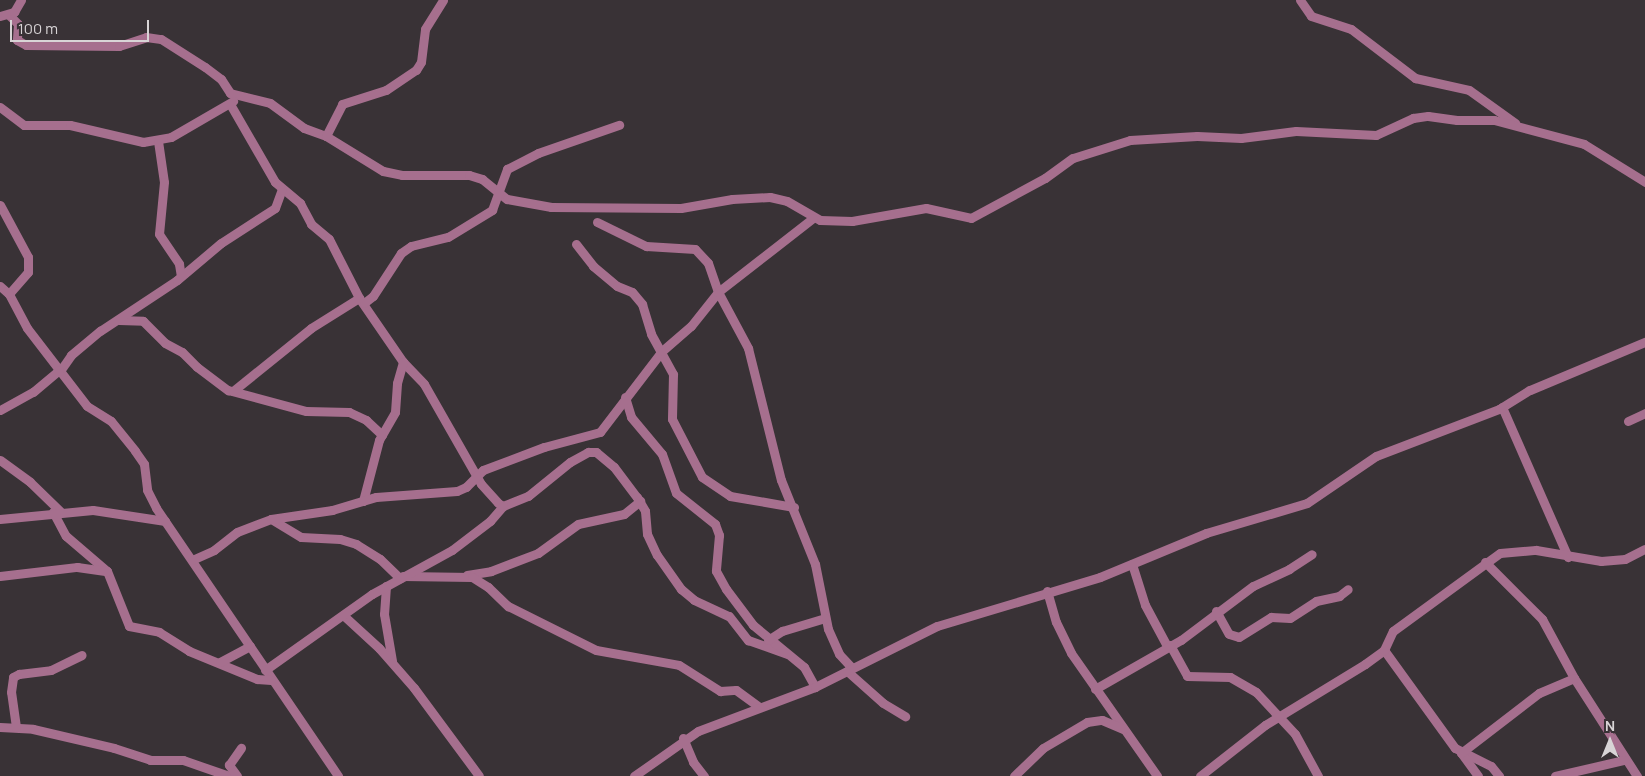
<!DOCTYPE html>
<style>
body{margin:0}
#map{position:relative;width:1645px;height:776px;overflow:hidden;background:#393236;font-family:Manrope,sans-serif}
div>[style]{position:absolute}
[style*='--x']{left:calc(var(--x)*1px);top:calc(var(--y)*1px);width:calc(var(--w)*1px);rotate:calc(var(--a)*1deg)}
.street>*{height:9px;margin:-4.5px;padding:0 4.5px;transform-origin:4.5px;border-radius:4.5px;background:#a66f8e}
span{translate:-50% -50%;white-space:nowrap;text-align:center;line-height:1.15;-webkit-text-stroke:4px #393236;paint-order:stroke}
.north{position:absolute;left:1585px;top:716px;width:50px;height:50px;-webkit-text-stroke:4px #393236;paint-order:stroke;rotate:0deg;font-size:14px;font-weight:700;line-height:20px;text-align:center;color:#d8d4d6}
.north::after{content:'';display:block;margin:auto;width:18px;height:22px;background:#d8d4d6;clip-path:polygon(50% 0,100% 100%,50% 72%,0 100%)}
.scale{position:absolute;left:10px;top:20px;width:139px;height:22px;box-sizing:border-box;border:2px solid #d8d4d6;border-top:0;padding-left:6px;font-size:15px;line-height:18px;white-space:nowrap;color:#d8d4d6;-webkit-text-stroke:4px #393236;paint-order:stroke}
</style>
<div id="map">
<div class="street">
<div style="--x:1300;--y:0;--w:19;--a:55"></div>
<div style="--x:1311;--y:16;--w:42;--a:18"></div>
<div style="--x:1351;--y:29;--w:81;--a:37.4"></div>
<div style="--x:1415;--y:78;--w:55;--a:12.5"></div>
<div style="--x:1469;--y:90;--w:57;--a:35.7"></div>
<div style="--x:9;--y:15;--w:13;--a:45"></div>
<div style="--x:18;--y:24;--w:16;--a:94"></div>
<div style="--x:17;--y:40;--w:10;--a:29"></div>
<div style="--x:26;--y:45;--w:93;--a:0.6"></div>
<div style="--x:119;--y:46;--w:28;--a:-18"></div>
<div style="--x:146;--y:37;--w:15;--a:8"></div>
<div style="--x:161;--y:39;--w:52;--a:32.5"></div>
<div style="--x:205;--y:67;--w:20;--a:37"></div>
<div style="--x:221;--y:79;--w:17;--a:57"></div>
<div style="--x:230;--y:93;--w:41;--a:14"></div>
<div style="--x:270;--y:103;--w:42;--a:36.3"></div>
<div style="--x:304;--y:128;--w:23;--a:20"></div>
<div style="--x:326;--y:136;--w:67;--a:31.6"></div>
<div style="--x:383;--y:171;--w:19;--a:12"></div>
<div style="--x:402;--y:175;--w:67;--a:0"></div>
<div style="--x:469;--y:175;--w:14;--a:17"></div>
<div style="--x:482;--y:179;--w:32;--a:39"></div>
<div style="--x:507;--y:199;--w:45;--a:10.3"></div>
<div style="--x:551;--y:207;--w:130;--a:0.4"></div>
<div style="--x:681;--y:208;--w:52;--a:-10"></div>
<div style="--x:732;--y:199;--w:38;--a:-3"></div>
<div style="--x:770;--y:197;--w:17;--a:13"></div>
<div style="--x:787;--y:201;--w:38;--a:30"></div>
<div style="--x:820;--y:220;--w:32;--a:2"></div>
<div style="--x:852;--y:221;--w:75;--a:-10"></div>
<div style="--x:926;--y:208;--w:46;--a:12.5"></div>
<div style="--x:971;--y:218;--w:84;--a:-28.4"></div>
<div style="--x:1045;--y:178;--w:34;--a:-36"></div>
<div style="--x:1073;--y:158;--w:60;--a:-17.5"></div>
<div style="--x:1130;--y:140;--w:67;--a:-3.4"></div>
<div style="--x:1197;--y:136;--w:44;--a:2.6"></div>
<div style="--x:1241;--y:138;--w:55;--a:-7.3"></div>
<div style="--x:1296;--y:131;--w:80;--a:2.9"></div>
<div style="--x:1376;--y:135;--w:41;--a:-24.7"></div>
<div style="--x:1413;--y:118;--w:15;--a:-8"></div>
<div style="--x:1428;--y:116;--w:29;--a:8"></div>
<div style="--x:1457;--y:120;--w:37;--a:0"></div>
<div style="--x:1494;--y:120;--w:93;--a:14.9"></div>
<div style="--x:1584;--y:144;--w:72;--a:31.9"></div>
<div style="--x:0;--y:16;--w:15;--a:-16"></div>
<div style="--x:14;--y:12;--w:14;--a:-60"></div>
<div style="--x:230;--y:104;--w:90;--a:60"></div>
<div style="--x:275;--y:182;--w:33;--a:40"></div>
<div style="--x:300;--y:203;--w:24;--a:62"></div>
<div style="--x:311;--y:224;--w:23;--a:40"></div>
<div style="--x:329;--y:239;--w:66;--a:63"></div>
<div style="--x:359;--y:298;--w:78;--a:55.5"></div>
<div style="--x:403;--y:362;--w:30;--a:46"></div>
<div style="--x:424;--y:384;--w:115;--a:60.3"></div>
<div style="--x:481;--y:484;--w:25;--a:48"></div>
<div style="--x:498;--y:503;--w:6;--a:31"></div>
<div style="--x:503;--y:506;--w:27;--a:-22"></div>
<div style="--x:528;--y:496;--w:54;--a:-39"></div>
<div style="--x:570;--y:462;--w:21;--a:-29"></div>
<div style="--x:588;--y:452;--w:8;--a:0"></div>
<div style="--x:596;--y:452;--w:23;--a:40"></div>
<div style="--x:614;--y:467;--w:38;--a:53"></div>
<div style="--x:637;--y:497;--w:16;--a:60"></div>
<div style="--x:645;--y:511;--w:23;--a:85"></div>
<div style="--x:647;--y:534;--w:23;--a:65"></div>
<div style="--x:657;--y:555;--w:42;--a:54.8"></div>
<div style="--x:681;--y:589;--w:17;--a:40"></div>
<div style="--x:694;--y:600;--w:38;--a:25"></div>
<div style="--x:729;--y:616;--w:31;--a:52"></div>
<div style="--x:748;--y:640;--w:41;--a:19.7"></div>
<div style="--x:0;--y:107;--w:30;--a:37"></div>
<div style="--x:24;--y:125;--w:46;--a:0"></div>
<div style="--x:70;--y:125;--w:75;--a:13.1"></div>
<div style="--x:143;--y:142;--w:28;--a:-10"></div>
<div style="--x:171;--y:137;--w:72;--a:-30.1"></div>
<div style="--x:326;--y:136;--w:36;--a:-63"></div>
<div style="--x:342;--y:104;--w:46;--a:-17.7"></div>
<div style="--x:386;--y:90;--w:36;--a:-34"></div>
<div style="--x:416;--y:70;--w:9;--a:-58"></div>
<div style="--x:421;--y:62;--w:33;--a:-83"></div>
<div style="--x:425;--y:29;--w:34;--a:-58"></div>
<div style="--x:158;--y:141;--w:41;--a:81.7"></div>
<div style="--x:164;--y:182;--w:52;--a:95.5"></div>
<div style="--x:159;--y:234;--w:36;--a:56"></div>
<div style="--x:179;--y:264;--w:12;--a:81"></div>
<div style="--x:0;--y:205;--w:59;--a:61.7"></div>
<div style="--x:28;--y:257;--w:15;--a:90"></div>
<div style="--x:28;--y:272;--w:29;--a:131"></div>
<div style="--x:9;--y:294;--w:38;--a:62"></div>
<div style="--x:27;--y:328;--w:98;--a:52.4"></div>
<div style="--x:87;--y:406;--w:28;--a:32"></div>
<div style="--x:111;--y:421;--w:38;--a:51"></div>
<div style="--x:135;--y:451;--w:16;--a:55"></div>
<div style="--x:144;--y:464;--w:26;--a:83"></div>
<div style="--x:147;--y:490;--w:20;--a:63"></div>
<div style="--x:156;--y:508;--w:324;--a:55.8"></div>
<div style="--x:597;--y:222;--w:55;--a:26.1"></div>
<div style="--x:646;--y:246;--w:49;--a:3.5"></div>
<div style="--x:695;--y:249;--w:19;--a:47"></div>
<div style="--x:708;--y:263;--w:31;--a:71"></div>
<div style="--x:718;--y:292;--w:64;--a:61.8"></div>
<div style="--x:748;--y:348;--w:136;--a:76"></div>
<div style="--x:781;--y:480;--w:91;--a:68"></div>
<div style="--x:815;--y:564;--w:66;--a:78.7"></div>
<div style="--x:828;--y:629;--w:27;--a:66"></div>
<div style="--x:839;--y:654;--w:19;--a:47"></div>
<div style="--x:576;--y:244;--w:28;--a:52"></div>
<div style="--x:593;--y:266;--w:31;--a:40"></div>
<div style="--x:617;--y:286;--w:16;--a:22"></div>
<div style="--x:632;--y:292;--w:16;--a:50"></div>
<div style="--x:642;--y:304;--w:31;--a:73"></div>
<div style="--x:651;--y:334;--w:46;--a:61.2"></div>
<div style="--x:673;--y:374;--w:45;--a:91.3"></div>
<div style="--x:672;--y:419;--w:65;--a:62.7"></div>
<div style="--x:702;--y:477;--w:34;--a:34"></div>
<div style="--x:730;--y:496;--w:65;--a:9.8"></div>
<div style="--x:0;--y:286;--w:12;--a:42"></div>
<div style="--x:364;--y:303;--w:11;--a:-38"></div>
<div style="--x:373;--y:296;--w:51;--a:-56.9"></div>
<div style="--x:401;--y:253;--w:12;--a:-35"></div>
<div style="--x:411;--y:246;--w:38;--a:-14"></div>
<div style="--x:448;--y:237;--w:52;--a:-31.5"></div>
<div style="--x:492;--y:210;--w:44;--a:-69.9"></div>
<div style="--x:507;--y:169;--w:35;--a:-27"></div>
<div style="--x:538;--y:153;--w:86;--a:-19.1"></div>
<div style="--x:119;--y:320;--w:24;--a:2"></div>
<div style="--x:143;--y:321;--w:31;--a:45"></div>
<div style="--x:165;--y:343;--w:19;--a:28"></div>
<div style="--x:182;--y:352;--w:21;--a:45"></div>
<div style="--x:197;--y:367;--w:39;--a:37"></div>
<div style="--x:228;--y:390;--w:81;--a:15.1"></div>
<div style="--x:306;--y:411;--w:43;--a:1.3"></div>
<div style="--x:349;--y:412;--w:19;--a:25"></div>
<div style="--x:366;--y:420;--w:22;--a:43"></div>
<div style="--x:60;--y:371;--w:19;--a:-55"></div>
<div style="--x:71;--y:355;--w:38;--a:-40"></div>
<div style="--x:100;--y:331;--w:92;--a:-33.5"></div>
<div style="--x:177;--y:280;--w:57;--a:-40.1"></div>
<div style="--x:221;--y:243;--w:64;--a:-32.9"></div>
<div style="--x:275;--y:208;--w:20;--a:-70"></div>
<div style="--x:233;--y:391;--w:100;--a:-38.9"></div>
<div style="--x:311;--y:328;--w:57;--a:-32"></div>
<div style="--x:625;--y:397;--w:21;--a:73"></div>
<div style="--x:631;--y:417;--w:48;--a:50"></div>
<div style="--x:662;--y:454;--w:41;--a:70.3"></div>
<div style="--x:676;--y:493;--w:50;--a:38.5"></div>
<div style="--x:715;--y:524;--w:12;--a:70"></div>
<div style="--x:719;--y:535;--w:36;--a:95"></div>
<div style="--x:716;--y:571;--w:21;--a:61"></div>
<div style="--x:726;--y:589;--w:45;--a:53.1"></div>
<div style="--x:753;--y:625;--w:66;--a:39.5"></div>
<div style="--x:804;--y:667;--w:23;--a:61"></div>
<div style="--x:1502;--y:407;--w:164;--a:66.3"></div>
<div style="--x:0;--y:410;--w:38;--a:-29"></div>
<div style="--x:33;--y:392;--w:34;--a:-40"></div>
<div style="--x:1628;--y:421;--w:19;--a:-25"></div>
<div style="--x:0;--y:460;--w:37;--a:36"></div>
<div style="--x:30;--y:482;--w:43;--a:44.1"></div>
<div style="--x:363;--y:501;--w:63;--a:-75.3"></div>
<div style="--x:379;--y:440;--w:32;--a:-60"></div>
<div style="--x:395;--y:412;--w:29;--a:-86"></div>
<div style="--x:397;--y:383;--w:22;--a:-74"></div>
<div style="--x:53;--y:512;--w:27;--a:62"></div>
<div style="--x:66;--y:536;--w:54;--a:40.5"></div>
<div style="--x:107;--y:571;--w:59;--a:68.2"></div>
<div style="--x:129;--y:626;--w:31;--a:11"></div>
<div style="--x:159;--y:632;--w:36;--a:32"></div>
<div style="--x:189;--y:651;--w:74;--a:22.4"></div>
<div style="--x:257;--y:679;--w:14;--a:4"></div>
<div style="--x:0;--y:519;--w:93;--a:-5.5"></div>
<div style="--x:93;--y:510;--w:73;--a:8.7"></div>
<div style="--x:271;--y:519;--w:35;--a:31"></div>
<div style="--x:301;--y:537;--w:39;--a:3"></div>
<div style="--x:340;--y:539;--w:17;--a:17"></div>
<div style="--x:356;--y:544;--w:28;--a:32"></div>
<div style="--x:380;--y:559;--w:28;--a:44"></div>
<div style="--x:192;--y:560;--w:24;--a:-24"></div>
<div style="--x:214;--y:550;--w:29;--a:-38"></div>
<div style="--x:237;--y:532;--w:36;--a:-21"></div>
<div style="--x:271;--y:519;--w:62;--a:-8.4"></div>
<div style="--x:332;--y:510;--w:46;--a:-16.5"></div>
<div style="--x:376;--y:497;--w:81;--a:-4.2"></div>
<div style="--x:457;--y:491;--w:10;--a:-24"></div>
<div style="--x:466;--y:487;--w:24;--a:-45"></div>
<div style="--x:483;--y:470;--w:65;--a:-20.7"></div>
<div style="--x:544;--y:447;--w:58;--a:-15"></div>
<div style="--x:600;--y:432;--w:102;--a:-52.6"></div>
<div style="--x:662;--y:351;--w:38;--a:-41"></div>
<div style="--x:691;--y:326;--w:43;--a:-51.5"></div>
<div style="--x:718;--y:292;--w:120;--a:-37.9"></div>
<div style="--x:1485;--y:562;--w:81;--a:45"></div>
<div style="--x:1542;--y:619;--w:67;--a:61.5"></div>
<div style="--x:1574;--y:678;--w:117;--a:57.3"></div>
<div style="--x:1132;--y:564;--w:43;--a:72.4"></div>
<div style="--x:1145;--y:605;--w:47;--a:61.8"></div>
<div style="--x:467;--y:575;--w:24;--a:-9"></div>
<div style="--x:491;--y:571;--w:50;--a:-21"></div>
<div style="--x:538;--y:553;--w:49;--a:-35.9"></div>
<div style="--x:578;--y:524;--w:47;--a:-12.3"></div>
<div style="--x:624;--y:514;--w:21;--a:-39"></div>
<div style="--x:0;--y:576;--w:78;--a:-6.7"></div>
<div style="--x:77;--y:567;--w:30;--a:8"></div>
<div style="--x:403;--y:576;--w:69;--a:0.8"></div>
<div style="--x:472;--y:577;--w:19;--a:32"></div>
<div style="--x:488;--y:587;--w:28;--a:44"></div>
<div style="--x:508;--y:606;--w:98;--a:26.6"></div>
<div style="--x:596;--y:650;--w:84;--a:10.2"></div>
<div style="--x:679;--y:665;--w:49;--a:32.4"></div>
<div style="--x:720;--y:691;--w:16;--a:-4"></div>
<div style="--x:736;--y:690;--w:29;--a:36"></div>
<div style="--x:386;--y:586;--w:28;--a:94"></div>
<div style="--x:384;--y:614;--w:48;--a:80.3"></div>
<div style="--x:1047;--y:591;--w:32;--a:74"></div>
<div style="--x:1056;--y:622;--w:34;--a:64"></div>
<div style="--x:1071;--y:653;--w:150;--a:55"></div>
<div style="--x:1216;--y:611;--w:26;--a:61"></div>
<div style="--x:1229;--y:634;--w:10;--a:17"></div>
<div style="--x:1239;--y:637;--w:38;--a:-32"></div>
<div style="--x:1271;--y:617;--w:19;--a:3"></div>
<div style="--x:1290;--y:618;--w:31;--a:-33"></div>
<div style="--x:1316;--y:601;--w:24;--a:-12"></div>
<div style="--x:1339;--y:596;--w:11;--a:-38"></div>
<div style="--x:343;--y:615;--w:49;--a:42.5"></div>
<div style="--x:379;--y:648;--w:53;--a:48.8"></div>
<div style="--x:414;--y:688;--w:109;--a:53.5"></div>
<div style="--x:768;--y:640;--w:17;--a:-33"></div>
<div style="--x:782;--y:631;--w:45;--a:-16.8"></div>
<div style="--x:1170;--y:645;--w:35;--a:61"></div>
<div style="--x:1187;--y:676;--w:43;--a:1.3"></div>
<div style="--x:1230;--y:677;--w:30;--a:30"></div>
<div style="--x:1256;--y:692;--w:57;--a:47.1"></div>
<div style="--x:1295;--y:734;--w:48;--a:61.3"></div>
<div style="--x:1384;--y:650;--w:121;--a:54.1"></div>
<div style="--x:1455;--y:748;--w:40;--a:26.6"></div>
<div style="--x:1491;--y:766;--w:13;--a:51"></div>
<div style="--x:220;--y:662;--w:34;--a:-28"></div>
<div style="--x:265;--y:670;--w:131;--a:-35.4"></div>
<div style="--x:372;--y:594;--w:91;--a:-28.8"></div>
<div style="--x:452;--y:550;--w:48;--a:-37.3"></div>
<div style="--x:490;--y:521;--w:20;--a:-49"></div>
<div style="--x:847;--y:671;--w:48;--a:41.6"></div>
<div style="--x:883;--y:703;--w:26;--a:31"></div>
<div style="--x:1095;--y:689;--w:99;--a:-29.7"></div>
<div style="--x:1181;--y:640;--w:90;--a:-36.9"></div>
<div style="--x:1253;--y:586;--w:40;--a:-25"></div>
<div style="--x:1289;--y:569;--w:27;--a:-33"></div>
<div style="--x:0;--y:727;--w:33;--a:3"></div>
<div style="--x:33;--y:729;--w:83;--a:13.2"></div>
<div style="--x:114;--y:748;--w:38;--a:18"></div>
<div style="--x:150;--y:760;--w:33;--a:0"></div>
<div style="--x:183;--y:760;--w:49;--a:19.2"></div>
<div style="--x:16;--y:727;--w:35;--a:-98"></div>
<div style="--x:11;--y:692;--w:15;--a:-82"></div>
<div style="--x:13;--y:677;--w:7;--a:-27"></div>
<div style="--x:19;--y:674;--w:32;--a:-7"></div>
<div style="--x:51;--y:670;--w:34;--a:-26"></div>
<div style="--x:683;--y:738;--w:26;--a:67"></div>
<div style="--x:693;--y:762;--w:18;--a:52"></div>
<div style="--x:237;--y:776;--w:14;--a:-126"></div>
<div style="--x:229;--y:765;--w:21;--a:-55"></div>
<div style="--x:634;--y:776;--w:78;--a:-35.1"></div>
<div style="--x:698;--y:731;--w:125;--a:-20.6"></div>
<div style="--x:815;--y:687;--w:136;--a:-26.6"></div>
<div style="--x:937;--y:626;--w:170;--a:-16.7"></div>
<div style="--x:1100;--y:577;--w:115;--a:-22.5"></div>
<div style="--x:1206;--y:533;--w:105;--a:-16.5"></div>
<div style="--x:1307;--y:503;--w:83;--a:-34.3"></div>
<div style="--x:1376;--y:456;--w:132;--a:-20.9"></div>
<div style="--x:1499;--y:409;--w:36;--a:-32"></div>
<div style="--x:1530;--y:390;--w:125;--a:-22.7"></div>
<div style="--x:1014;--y:776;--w:40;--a:-44"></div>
<div style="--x:1043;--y:748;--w:51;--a:-30.6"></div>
<div style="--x:1087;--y:722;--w:15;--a:-8"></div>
<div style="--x:1102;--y:720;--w:23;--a:23"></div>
<div style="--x:1200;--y:776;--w:83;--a:-38.1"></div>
<div style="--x:1265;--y:725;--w:117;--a:-31.4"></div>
<div style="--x:1365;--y:664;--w:24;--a:-36"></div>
<div style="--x:1384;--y:650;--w:21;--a:-65"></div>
<div style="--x:1393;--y:631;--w:132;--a:-36.1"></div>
<div style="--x:1500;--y:553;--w:36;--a:-5"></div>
<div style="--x:1536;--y:550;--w:66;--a:9.6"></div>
<div style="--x:1601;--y:561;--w:24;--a:-5"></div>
<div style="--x:1625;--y:559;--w:22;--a:-27"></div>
<div style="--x:1478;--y:776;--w:29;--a:-126"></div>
<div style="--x:1461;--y:753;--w:98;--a:-37.6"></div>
<div style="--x:1539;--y:693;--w:38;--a:-23"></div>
<div style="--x:1555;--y:776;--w:71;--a:-13.1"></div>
</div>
<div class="north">N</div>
<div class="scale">100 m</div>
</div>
